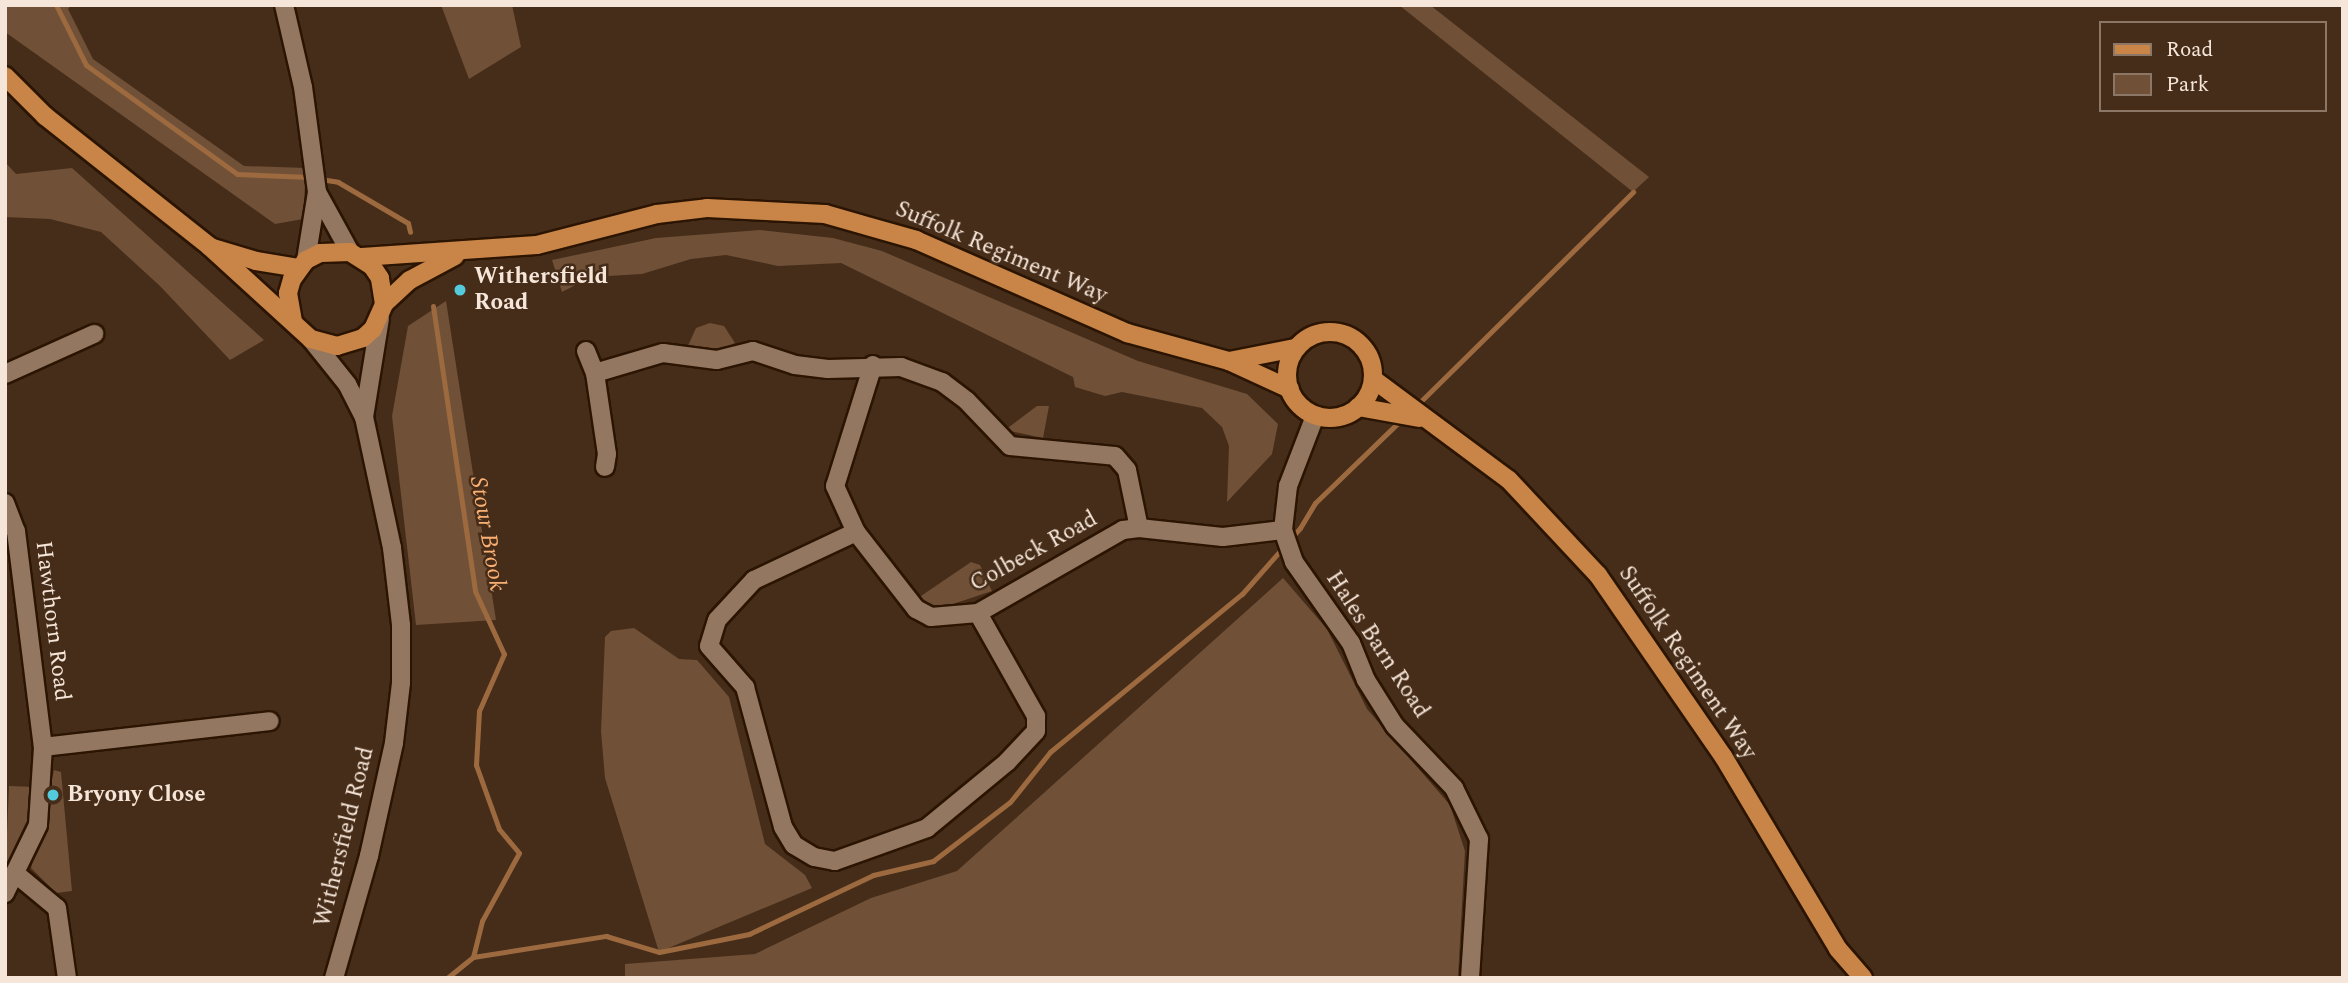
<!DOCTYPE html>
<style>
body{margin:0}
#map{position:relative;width:2348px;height:983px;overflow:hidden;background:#462d19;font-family:Spectral,serif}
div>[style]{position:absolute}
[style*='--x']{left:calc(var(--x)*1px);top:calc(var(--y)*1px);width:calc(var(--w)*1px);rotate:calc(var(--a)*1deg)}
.green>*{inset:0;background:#705037}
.stream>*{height:5px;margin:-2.5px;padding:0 2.5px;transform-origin:2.5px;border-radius:2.5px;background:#9d6a40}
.roads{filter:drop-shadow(2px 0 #2b1502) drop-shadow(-2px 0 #2b1502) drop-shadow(0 2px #2b1502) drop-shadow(0 -2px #2b1502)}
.minor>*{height:18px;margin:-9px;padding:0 9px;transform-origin:9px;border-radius:9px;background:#947760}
.tertiary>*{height:18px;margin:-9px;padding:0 9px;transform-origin:9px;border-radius:9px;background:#947760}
.primary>*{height:18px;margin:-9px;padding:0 9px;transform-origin:9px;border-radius:9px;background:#c88547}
.primary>.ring{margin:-9px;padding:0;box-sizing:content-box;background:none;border:18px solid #c88547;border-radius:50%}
.dots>*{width:19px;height:19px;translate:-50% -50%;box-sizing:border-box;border:4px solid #462d19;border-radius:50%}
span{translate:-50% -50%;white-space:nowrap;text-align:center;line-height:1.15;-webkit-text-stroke:5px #462d19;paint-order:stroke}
.street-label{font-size:23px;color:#f6e6d9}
.poi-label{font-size:23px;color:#f6e6d9;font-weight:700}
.left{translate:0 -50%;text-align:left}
.water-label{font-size:24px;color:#fbb073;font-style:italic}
.frame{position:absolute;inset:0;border:7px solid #f6e6d9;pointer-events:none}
.legend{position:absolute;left:2099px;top:21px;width:228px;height:91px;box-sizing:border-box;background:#462d19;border:2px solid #8c7766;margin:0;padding:9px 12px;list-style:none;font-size:21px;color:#f6e6d9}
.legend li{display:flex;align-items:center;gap:14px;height:35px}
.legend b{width:35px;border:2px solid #8c7766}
</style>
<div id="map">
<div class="green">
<div style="clip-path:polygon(5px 5px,71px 5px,68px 9px,93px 59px,244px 166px,306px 168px,303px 219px,275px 224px,5px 32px)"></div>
<div style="clip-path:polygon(441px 5px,512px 5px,521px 47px,469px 79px)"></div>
<div style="clip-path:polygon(1399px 5px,1430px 5px,1649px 177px,1633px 192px)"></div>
<div style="clip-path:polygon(5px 162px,16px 174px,72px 168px,264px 340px,230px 360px,160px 286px,101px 232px,50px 219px,5px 217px)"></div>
<div style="clip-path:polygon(760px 230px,833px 238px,882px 251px,1138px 361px,1247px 394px,1278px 424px,1272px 454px,1227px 502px,1229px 446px,1222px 427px,1202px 408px,1122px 392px,1105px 396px,1075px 387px,1073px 377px,841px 263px,778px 266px,726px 255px,691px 259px,642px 274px,591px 277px,562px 292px,552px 260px,656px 238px)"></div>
<div style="clip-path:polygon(446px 301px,496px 620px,416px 625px,392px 416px,408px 326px)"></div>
<div style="clip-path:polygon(710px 323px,724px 326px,735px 343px,712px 354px,687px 348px,696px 328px)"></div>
<div style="clip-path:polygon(1037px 406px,1049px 406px,1043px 438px,1005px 430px)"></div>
<div style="clip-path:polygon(971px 562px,980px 565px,992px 591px,947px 606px,929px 606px,918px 598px)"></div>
<div style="clip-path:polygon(1283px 578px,1327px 629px,1367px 709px,1450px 805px,1465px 851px,1458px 978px,625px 978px,625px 964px,755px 954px,871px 898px,957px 871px)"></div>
<div style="clip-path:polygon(634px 628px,679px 659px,697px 660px,729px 697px,765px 844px,805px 875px,812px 888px,659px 952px,605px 778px,601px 731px,605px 637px,611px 631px)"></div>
<div style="clip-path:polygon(54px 770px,61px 772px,72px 891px,56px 893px,31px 868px)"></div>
<div style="clip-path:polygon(9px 786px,35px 787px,31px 826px,5px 880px)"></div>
</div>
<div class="stream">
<div style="--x:56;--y:5;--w:67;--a:63.4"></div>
<div style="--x:86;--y:65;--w:186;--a:35.8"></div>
<div style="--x:237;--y:174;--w:73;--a:2.4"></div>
<div style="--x:320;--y:179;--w:18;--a:9"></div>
<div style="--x:338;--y:182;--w:81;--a:30.4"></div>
<div style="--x:408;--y:223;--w:9;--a:77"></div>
<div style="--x:433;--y:306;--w:288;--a:81.6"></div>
<div style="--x:475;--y:591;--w:69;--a:65.3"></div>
<div style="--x:504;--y:654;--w:62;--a:113.7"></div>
<div style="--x:479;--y:711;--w:54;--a:93.2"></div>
<div style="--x:476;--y:765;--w:68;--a:70.2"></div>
<div style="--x:499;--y:829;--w:31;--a:50"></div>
<div style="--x:519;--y:853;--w:77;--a:118.6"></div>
<div style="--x:482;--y:921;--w:37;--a:104"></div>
<div style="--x:473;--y:957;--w:33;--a:141"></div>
<div style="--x:1416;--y:406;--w:305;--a:-44.6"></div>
<div style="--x:473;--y:957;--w:135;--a:-9"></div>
<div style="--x:606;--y:936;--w:55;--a:16.8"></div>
<div style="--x:659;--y:952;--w:92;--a:-11.3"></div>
<div style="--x:749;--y:934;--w:137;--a:-25.4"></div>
<div style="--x:873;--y:875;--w:62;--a:-13.1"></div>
<div style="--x:933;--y:861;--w:97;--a:-37.5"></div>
<div style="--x:1010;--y:802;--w:64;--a:-51.3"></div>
<div style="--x:1050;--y:752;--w:249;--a:-39.5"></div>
<div style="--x:1242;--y:594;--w:88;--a:-48.7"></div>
<div style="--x:1300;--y:528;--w:29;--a:-59"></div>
<div style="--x:1315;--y:503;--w:120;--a:-44"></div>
</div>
<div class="roads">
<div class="minor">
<div style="--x:586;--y:351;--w:24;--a:68"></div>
<div style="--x:595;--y:373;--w:71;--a:-16.4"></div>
<div style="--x:663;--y:353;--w:54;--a:7.4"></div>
<div style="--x:717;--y:360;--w:37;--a:-14"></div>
<div style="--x:753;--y:351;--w:44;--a:18.4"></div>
<div style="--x:795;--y:365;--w:33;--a:7"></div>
<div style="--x:828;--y:369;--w:73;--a:-1.6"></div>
<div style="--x:901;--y:367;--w:44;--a:20.1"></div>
<div style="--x:942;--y:382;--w:31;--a:37"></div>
<div style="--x:967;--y:401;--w:62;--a:46.3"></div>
<div style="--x:1010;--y:446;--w:105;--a:5.4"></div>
<div style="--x:1115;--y:456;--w:18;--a:49"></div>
<div style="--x:1127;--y:470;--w:59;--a:78.3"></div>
<div style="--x:873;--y:365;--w:127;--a:107.4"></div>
<div style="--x:835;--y:486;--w:51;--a:65.5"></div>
<div style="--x:856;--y:532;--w:98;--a:52.1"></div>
<div style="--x:916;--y:609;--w:17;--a:28"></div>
<div style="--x:931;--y:617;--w:47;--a:-4.9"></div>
<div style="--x:978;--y:613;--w:167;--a:-29.8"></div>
<div style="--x:1123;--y:530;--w:16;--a:-7"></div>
<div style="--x:1139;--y:528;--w:84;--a:6.1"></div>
<div style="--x:1223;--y:537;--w:60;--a:-6.7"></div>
<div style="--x:595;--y:373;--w:82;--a:81.6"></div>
<div style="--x:607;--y:454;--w:13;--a:99"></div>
<div style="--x:5;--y:374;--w:98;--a:-24.2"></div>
<div style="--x:1315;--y:416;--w:75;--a:111.1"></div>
<div style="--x:1288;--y:486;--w:44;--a:96.5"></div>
<div style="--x:1283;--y:530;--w:34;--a:71"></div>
<div style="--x:1294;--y:562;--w:99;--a:54.9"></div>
<div style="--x:1351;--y:643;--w:40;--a:68"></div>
<div style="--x:1366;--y:680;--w:54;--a:57.8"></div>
<div style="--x:1395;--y:726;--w:86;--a:46.4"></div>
<div style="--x:1454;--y:788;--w:57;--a:63.9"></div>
<div style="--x:1479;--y:839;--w:139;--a:93.7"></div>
<div style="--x:5;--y:503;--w:30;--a:69"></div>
<div style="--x:16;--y:531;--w:218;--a:82.9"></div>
<div style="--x:43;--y:747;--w:78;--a:93.7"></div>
<div style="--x:38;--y:825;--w:76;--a:115.9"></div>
<div style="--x:856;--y:532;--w:113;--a:154.8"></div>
<div style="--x:754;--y:580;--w:54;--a:132.8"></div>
<div style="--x:717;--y:620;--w:27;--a:107"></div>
<div style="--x:709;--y:646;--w:55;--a:48.7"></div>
<div style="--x:745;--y:687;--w:145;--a:74.8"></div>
<div style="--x:783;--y:827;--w:21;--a:59"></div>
<div style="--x:794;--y:845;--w:23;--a:31"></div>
<div style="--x:814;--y:857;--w:21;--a:11"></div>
<div style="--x:835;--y:861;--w:98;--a:-19.7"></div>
<div style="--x:927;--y:828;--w:104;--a:-39.5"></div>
<div style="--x:1007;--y:762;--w:42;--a:-46.9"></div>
<div style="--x:1036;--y:731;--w:15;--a:-90"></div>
<div style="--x:1036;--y:716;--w:118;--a:-119.4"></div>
<div style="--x:43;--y:747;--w:228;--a:-6.5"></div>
<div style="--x:16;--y:874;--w:53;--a:39.7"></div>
<div style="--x:57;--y:908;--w:71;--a:81.9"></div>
</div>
<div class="tertiary">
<div style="--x:284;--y:5;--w:84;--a:77"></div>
<div style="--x:303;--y:87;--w:106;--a:82.4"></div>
<div style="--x:317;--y:192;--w:69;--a:99.2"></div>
<div style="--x:317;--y:192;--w:68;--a:61.2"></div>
<div style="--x:311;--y:339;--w:58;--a:51.3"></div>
<div style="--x:347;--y:384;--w:37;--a:63"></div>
<div style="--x:364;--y:417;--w:134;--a:77.9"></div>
<div style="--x:392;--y:548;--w:78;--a:83.3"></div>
<div style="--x:401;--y:625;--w:58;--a:90"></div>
<div style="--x:401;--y:683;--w:60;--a:96.7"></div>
<div style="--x:394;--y:743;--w:116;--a:102.5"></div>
<div style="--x:369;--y:856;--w:127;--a:106"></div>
<div style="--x:364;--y:417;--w:100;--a:-80.8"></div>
</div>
<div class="primary">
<div style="--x:5;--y:76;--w:57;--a:45"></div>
<div style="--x:45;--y:116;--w:209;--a:38.4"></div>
<div style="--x:209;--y:246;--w:138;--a:42.4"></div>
<div style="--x:311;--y:339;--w:27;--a:15"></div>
<div style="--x:337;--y:346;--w:27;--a:-17"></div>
<div style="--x:363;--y:338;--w:13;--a:-42"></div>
<div style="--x:373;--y:329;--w:27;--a:-66"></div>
<div style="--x:384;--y:304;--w:26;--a:-99"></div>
<div style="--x:380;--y:278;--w:14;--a:-124"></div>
<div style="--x:372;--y:266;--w:26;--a:-148"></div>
<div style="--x:350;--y:252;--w:30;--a:178"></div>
<div style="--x:320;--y:253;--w:16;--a:153"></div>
<div style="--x:306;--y:260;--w:24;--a:126"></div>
<div style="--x:292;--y:279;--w:15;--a:106"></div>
<div style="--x:288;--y:293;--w:27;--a:80"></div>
<div style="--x:210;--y:247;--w:48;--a:16.9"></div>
<div style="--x:256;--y:261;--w:44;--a:9.2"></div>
<div style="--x:362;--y:257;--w:175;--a:-3.9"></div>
<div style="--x:537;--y:245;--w:124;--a:-14.5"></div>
<div style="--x:657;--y:214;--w:50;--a:-6.8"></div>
<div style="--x:707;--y:208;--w:118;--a:2.9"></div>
<div style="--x:825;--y:214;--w:95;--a:15.9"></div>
<div style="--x:916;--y:240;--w:231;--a:23.8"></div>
<div style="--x:1127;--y:333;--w:106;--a:15.4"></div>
<div style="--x:1229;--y:361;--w:67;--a:24.7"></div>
<div style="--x:384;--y:304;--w:35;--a:-43"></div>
<div style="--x:410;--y:280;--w:51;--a:-28.1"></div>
<div class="ring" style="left:1287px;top:332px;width:68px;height:68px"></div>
<div style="--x:1229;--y:361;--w:67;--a:-11.1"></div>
<div style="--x:1373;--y:379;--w:169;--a:36.6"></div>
<div style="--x:1509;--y:480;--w:130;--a:46.9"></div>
<div style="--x:1598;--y:575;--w:220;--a:55.4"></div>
<div style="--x:1723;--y:756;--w:225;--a:59.2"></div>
<div style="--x:1838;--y:949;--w:38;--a:49"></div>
<div style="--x:1358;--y:407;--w:62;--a:10.2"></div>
</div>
</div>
<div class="dots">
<div style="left:460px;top:290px;background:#54cadd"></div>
<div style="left:53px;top:795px;background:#54cadd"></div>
</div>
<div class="street-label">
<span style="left:1001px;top:253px;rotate:23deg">Suffolk Regiment Way</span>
<span style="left:1034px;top:552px;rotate:-29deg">Colbeck Road</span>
<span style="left:52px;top:621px;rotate:83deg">Hawthorn Road</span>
<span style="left:1377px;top:645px;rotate:57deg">Hales Barn Road</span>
<span style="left:1687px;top:663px;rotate:56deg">Suffolk Regiment Way</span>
<span style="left:345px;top:837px;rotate:-76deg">Withersfield Road</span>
</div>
<div class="poi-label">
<span class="left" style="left:474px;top:290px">Withersfield<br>Road</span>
<span class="left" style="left:67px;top:795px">Bryony Close</span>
</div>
<div class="water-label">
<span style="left:487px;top:534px;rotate:80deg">Stour Brook</span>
</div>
<div class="frame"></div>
<ul class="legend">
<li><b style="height:9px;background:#c88547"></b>Road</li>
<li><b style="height:19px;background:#705037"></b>Park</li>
</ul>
</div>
